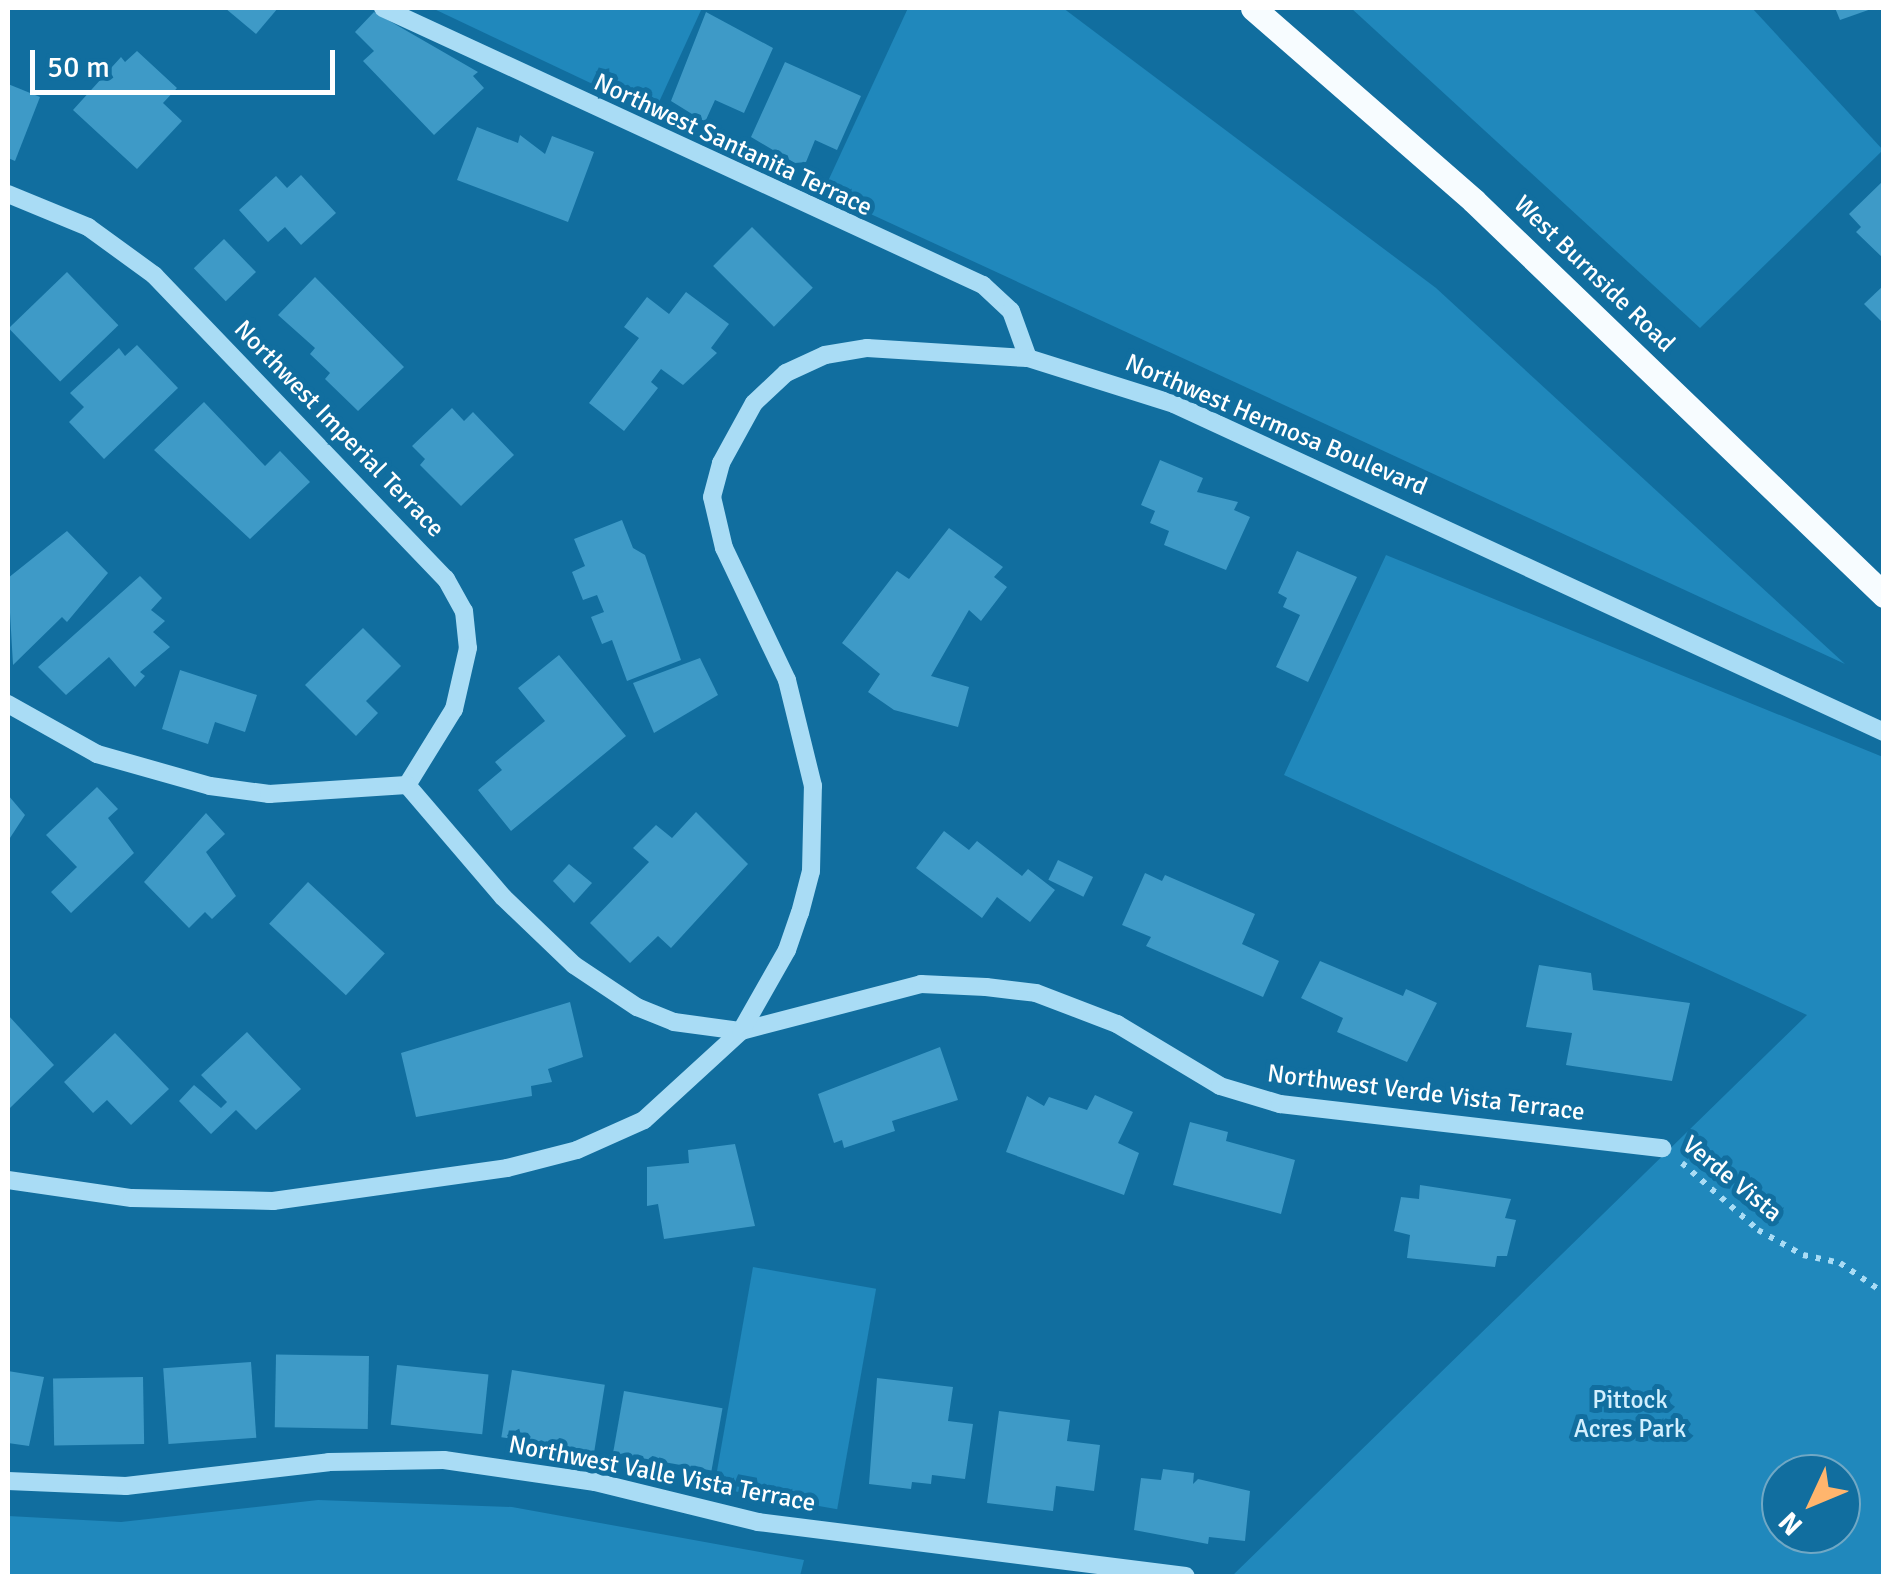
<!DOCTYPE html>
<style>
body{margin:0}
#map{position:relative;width:1891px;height:1584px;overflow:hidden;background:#116e9f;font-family:Signika,sans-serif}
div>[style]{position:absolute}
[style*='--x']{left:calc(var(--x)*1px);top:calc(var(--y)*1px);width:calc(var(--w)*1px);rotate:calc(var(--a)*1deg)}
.green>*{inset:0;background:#2088bc;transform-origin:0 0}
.building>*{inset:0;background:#3e9ac7;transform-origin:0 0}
.path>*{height:6px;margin-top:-3px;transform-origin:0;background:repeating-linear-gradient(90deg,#a9dcf5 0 5px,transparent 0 13px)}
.minor>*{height:18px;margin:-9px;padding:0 9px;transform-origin:9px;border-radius:9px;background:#a9dcf5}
.major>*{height:25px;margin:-12.5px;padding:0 12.5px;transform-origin:12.5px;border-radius:12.5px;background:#f7fcff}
span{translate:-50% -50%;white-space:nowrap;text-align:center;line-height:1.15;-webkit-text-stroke:10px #116e9f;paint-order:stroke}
.street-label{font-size:25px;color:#fff}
.park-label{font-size:25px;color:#d2effe}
.frame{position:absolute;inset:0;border:10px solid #fff;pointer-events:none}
.north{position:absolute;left:1761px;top:1454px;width:100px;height:100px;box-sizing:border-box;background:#116e9f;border:2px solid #70a8c5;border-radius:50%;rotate:226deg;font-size:28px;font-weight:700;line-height:40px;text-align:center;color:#fff}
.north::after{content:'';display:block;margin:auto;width:35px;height:45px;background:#ffb56d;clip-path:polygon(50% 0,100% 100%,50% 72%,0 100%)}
.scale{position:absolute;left:30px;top:50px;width:305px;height:45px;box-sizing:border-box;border:5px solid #fff;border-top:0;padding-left:12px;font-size:30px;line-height:35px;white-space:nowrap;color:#fff;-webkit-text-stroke:8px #116e9f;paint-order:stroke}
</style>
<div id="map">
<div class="green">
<div style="clip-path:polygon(432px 8px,702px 8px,654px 113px)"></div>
<div style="clip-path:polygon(908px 8px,1063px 8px,1436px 288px,1845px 664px,823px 192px)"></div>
<div style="clip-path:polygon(1351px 8px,1752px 8px,1883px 150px,1700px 328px)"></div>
<div style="clip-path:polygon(evenodd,1386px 555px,1883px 757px,1883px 1576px,1232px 1576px,1807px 1015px,1284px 775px,1386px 555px,1781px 1474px,1841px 1474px,1841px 1534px,1781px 1534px,1781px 1474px)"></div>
<div style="left:753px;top:1267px;width:125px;height:224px;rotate:10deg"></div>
<div style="clip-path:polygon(318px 1500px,512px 1507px,804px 1560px,800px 1576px,8px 1576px,8px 1516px,121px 1522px)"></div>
</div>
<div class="building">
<div style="clip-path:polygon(225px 8px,278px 8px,256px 34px)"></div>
<div style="clip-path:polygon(1835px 8px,1874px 8px,1840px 20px)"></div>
<div style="clip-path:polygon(374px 12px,478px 72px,473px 76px,484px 88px,434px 135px,363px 61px,374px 51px,355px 32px)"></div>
<div style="clip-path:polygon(706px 12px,773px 48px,744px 113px,715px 100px,705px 122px,671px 101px)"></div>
<div style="clip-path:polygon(137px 51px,177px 88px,163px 103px,182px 121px,137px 169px,73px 110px,121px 57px,125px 62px)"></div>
<div style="clip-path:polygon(785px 62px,861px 96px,837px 150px,815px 140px,806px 162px,795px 163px,751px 137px)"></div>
<div style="clip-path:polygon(8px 84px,40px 97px,15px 161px,8px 158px)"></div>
<div style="clip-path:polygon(477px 127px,518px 143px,520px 135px,545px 154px,552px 136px,594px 152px,568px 222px,457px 180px)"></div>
<div style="clip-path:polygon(301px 175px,336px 213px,301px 245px,285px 227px,268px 242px,239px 210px,276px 176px,287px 188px)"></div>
<div style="clip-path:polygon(1884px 180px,1884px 259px,1856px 232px,1861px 227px,1849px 214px)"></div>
<div style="left:752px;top:227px;width:86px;height:55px;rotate:45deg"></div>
<div style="left:224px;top:239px;width:46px;height:42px;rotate:46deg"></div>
<div style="left:67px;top:272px;width:74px;height:81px;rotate:46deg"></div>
<div style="clip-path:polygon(315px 277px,404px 367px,358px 411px,325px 379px,330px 373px,310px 354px,315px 348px,278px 315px)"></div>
<div style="clip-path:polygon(1884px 285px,1884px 324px,1864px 304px)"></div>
<div style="clip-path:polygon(686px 292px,729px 324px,711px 348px,717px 353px,683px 385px,661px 369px,651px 382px,658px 388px,624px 431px,589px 403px,639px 338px,624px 327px,647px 297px,669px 314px)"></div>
<div style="clip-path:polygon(137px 345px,178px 388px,104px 459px,69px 422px,84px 407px,70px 393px,119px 348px,125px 356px)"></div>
<div style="clip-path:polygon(204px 402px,265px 466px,280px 451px,310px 482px,250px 539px,154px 450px)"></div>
<div style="clip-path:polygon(452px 408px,464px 421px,473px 412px,514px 455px,461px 506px,420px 465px,425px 459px,412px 446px)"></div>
<div style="clip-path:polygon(1160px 460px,1203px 478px,1197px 492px,1238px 502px,1234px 510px,1250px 517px,1226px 570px,1164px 545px,1169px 531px,1150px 523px,1155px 511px,1141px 505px)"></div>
<div style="clip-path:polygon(622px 520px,633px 548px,645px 555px,681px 660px,627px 681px,612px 640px,602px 644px,591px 617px,604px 612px,597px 595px,583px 600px,572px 572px,585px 566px,574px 539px)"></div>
<div style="clip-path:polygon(949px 528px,1003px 567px,994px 577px,1007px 587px,981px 621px,969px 610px,931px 676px,969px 687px,958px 727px,894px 710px,868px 692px,880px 674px,842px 643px,897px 571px,909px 579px)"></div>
<div style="clip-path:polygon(67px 531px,108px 573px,67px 622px,62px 617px,13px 665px,8px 578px)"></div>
<div style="clip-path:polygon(1297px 551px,1357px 577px,1308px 682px,1276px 667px,1300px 615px,1283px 607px,1287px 598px,1278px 593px)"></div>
<div style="clip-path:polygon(140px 576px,162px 598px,151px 610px,165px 621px,153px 632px,170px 647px,140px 672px,145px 676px,135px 687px,109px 657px,66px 695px,38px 667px)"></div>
<div style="clip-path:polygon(363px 628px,401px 666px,366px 701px,378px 713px,356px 736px,305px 685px)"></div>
<div style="clip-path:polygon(559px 655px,626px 736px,511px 831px,478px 790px,502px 770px,495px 762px,545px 721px,518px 688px)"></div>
<div style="clip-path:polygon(700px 658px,718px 695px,654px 733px,633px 683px)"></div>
<div style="clip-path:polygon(180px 670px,257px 695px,245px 732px,215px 722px,208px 744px,162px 729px)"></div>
<div style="clip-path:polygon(97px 787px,118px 809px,108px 818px,134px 853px,71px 913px,51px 892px,77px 867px,46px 835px)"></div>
<div style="clip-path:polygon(8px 795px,25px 815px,8px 841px)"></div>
<div style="clip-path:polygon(696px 812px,748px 864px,671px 948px,658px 936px,630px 963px,590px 923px,649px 862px,633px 848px,656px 825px,672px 838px)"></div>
<div style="clip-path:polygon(206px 813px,225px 834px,206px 852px,236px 896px,212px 919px,205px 912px,189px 928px,144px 882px)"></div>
<div style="clip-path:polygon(944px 831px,969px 850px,977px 841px,1022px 876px,1028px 869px,1055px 890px,1030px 922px,997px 897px,982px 918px,916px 868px)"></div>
<div style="left:1058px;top:860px;width:39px;height:22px;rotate:26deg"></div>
<div style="clip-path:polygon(569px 864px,592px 883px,574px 903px,553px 881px)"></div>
<div style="clip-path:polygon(1145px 873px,1162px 881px,1165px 875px,1255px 914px,1242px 944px,1279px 961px,1263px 997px,1146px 946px,1151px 937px,1122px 925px)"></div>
<div style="left:308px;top:882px;width:105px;height:57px;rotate:43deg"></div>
<div style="clip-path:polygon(1320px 961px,1403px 996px,1406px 989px,1437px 1003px,1407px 1062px,1337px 1032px,1343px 1018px,1301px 998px)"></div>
<div style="clip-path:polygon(1539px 965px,1591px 973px,1593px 990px,1690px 1003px,1672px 1081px,1566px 1065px,1572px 1033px,1526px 1027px)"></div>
<div style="clip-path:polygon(570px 1002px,583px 1057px,548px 1069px,552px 1082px,531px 1086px,532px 1096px,416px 1117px,401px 1053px)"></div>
<div style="clip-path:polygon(8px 1015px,54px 1065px,10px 1108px,8px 1105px)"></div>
<div style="clip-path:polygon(247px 1032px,301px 1089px,256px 1130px,236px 1110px,211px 1134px,179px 1101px,194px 1085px,221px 1108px,227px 1102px,201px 1075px)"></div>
<div style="clip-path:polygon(115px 1033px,169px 1089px,131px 1125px,107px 1100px,93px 1113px,64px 1082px)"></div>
<div style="clip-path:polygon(940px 1047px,958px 1100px,892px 1121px,895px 1131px,844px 1148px,842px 1140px,834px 1143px,818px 1094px)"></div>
<div style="clip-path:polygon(1095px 1095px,1133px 1112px,1118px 1143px,1139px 1153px,1124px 1195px,1006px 1152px,1027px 1096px,1044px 1106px,1049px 1097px,1087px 1110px)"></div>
<div style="clip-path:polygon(1190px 1122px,1228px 1132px,1226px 1141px,1295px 1160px,1281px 1214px,1173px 1185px)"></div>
<div style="clip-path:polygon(735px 1144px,755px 1226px,664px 1239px,658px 1204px,647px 1206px,647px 1167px,689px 1163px,688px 1150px)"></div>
<div style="clip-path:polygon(1420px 1185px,1511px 1199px,1505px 1218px,1516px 1220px,1507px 1256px,1497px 1256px,1495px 1267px,1407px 1258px,1410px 1235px,1394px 1231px,1401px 1197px,1419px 1199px)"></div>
<div style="left:369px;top:1356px;width:73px;height:93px;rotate:91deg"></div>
<div style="left:251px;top:1362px;width:76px;height:88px;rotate:86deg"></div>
<div style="left:397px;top:1365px;width:92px;height:60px;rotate:6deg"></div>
<div style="left:512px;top:1370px;width:94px;height:68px;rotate:9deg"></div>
<div style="clip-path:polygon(8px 1371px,44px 1377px,29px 1446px,8px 1443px)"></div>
<div style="left:143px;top:1377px;width:67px;height:90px;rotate:89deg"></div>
<div style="clip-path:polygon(877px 1378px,953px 1387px,948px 1421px,973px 1424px,965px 1479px,932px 1475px,931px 1484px,912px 1482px,911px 1489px,869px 1484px)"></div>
<div style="left:624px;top:1391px;width:100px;height:63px;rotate:10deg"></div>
<div style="clip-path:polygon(999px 1411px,1070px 1420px,1067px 1441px,1100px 1445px,1094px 1491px,1056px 1486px,1053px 1511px,987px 1503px)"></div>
<div style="clip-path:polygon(1163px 1469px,1194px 1473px,1193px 1484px,1198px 1479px,1250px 1491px,1245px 1541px,1209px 1537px,1208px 1544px,1134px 1530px,1141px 1478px,1161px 1480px)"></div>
</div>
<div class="path">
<div style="--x:1682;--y:1163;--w:101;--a:41.4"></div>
<div style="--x:1758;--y:1230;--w:51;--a:29.1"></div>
<div style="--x:1803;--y:1255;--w:38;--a:12"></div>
<div style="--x:1840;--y:1263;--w:53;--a:34.3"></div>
</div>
<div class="minor">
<div style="--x:383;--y:8;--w:661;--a:24.78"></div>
<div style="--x:983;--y:285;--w:38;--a:43"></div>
<div style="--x:1011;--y:311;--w:50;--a:70.1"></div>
<div style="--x:8;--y:194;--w:87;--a:22.4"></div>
<div style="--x:88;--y:227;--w:82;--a:36"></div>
<div style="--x:154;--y:275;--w:422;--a:46.2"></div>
<div style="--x:446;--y:579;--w:37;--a:61"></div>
<div style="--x:464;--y:611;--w:37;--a:84"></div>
<div style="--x:468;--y:648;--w:63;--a:102.9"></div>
<div style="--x:454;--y:709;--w:89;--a:121.7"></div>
<div style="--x:8;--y:704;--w:102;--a:29.3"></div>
<div style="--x:97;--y:754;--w:117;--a:15.8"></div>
<div style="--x:210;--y:786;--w:60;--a:7.7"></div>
<div style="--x:269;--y:794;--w:138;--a:-3.7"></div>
<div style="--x:407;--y:785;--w:148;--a:49.4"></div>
<div style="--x:503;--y:897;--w:98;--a:43.8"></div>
<div style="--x:574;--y:965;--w:76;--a:33.7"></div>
<div style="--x:637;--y:1007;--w:40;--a:22"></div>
<div style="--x:674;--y:1022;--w:68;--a:7.7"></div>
<div style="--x:741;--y:1031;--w:186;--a:-14.6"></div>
<div style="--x:921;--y:984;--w:65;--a:2.6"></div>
<div style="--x:986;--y:987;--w:50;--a:6.8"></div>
<div style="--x:1036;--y:993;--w:87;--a:20.9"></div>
<div style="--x:1117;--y:1024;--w:120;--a:31"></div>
<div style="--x:1220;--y:1086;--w:63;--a:16.7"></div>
<div style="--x:1280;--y:1104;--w:385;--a:6.6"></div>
<div style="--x:8;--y:1180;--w:125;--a:8.3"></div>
<div style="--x:132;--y:1198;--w:141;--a:1.2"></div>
<div style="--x:273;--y:1201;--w:236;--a:-8"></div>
<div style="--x:507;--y:1168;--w:72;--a:-14.4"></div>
<div style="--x:577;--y:1150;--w:73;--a:-24.1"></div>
<div style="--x:644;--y:1120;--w:132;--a:-42.5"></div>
<div style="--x:741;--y:1031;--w:93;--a:-60.4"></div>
<div style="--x:787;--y:950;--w:39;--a:-71"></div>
<div style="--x:800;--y:913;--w:43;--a:-75.3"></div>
<div style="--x:811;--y:871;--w:85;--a:-88.7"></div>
<div style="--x:813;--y:786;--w:109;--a:-103.8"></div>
<div style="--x:787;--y:680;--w:146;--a:-115.5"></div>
<div style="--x:724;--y:548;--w:52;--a:-103.2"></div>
<div style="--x:712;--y:497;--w:35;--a:-75"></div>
<div style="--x:721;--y:463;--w:68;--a:-61.2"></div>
<div style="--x:754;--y:403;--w:44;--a:-43.2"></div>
<div style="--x:786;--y:373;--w:43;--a:-24.8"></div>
<div style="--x:825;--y:355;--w:43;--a:-9.5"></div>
<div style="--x:867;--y:348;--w:161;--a:3.6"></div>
<div style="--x:1028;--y:358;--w:153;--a:17.5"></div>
<div style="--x:1174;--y:404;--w:782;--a:24.8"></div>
<div style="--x:8;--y:1481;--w:118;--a:2.4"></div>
<div style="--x:126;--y:1486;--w:204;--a:-6.7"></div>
<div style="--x:329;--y:1462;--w:115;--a:-1"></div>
<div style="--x:444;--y:1460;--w:153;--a:8.3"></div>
<div style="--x:595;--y:1482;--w:168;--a:13.8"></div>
<div style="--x:758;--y:1522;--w:431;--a:7.2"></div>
</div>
<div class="major">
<div style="--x:1253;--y:8;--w:293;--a:41.1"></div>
<div style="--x:1474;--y:201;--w:569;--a:43.86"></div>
</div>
<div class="street-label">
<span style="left:733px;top:145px;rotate:25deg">Northwest Santanita Terrace</span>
<span style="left:1594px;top:274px;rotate:44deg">West Burnside Road</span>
<span style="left:1276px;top:425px;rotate:23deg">Northwest Hermosa Boulevard</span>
<span style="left:339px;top:429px;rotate:46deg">Northwest Imperial Terrace</span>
<span style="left:1426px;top:1093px;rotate:7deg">Northwest Verde Vista Terrace</span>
<span style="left:1732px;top:1179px;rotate:39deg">Verde Vista</span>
<span style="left:662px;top:1474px;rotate:11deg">Northwest Valle Vista Terrace</span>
</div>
<div class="park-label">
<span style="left:1630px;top:1415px">Pittock<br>Acres Park</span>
</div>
<div class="frame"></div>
<div class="north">N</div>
<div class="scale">50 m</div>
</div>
